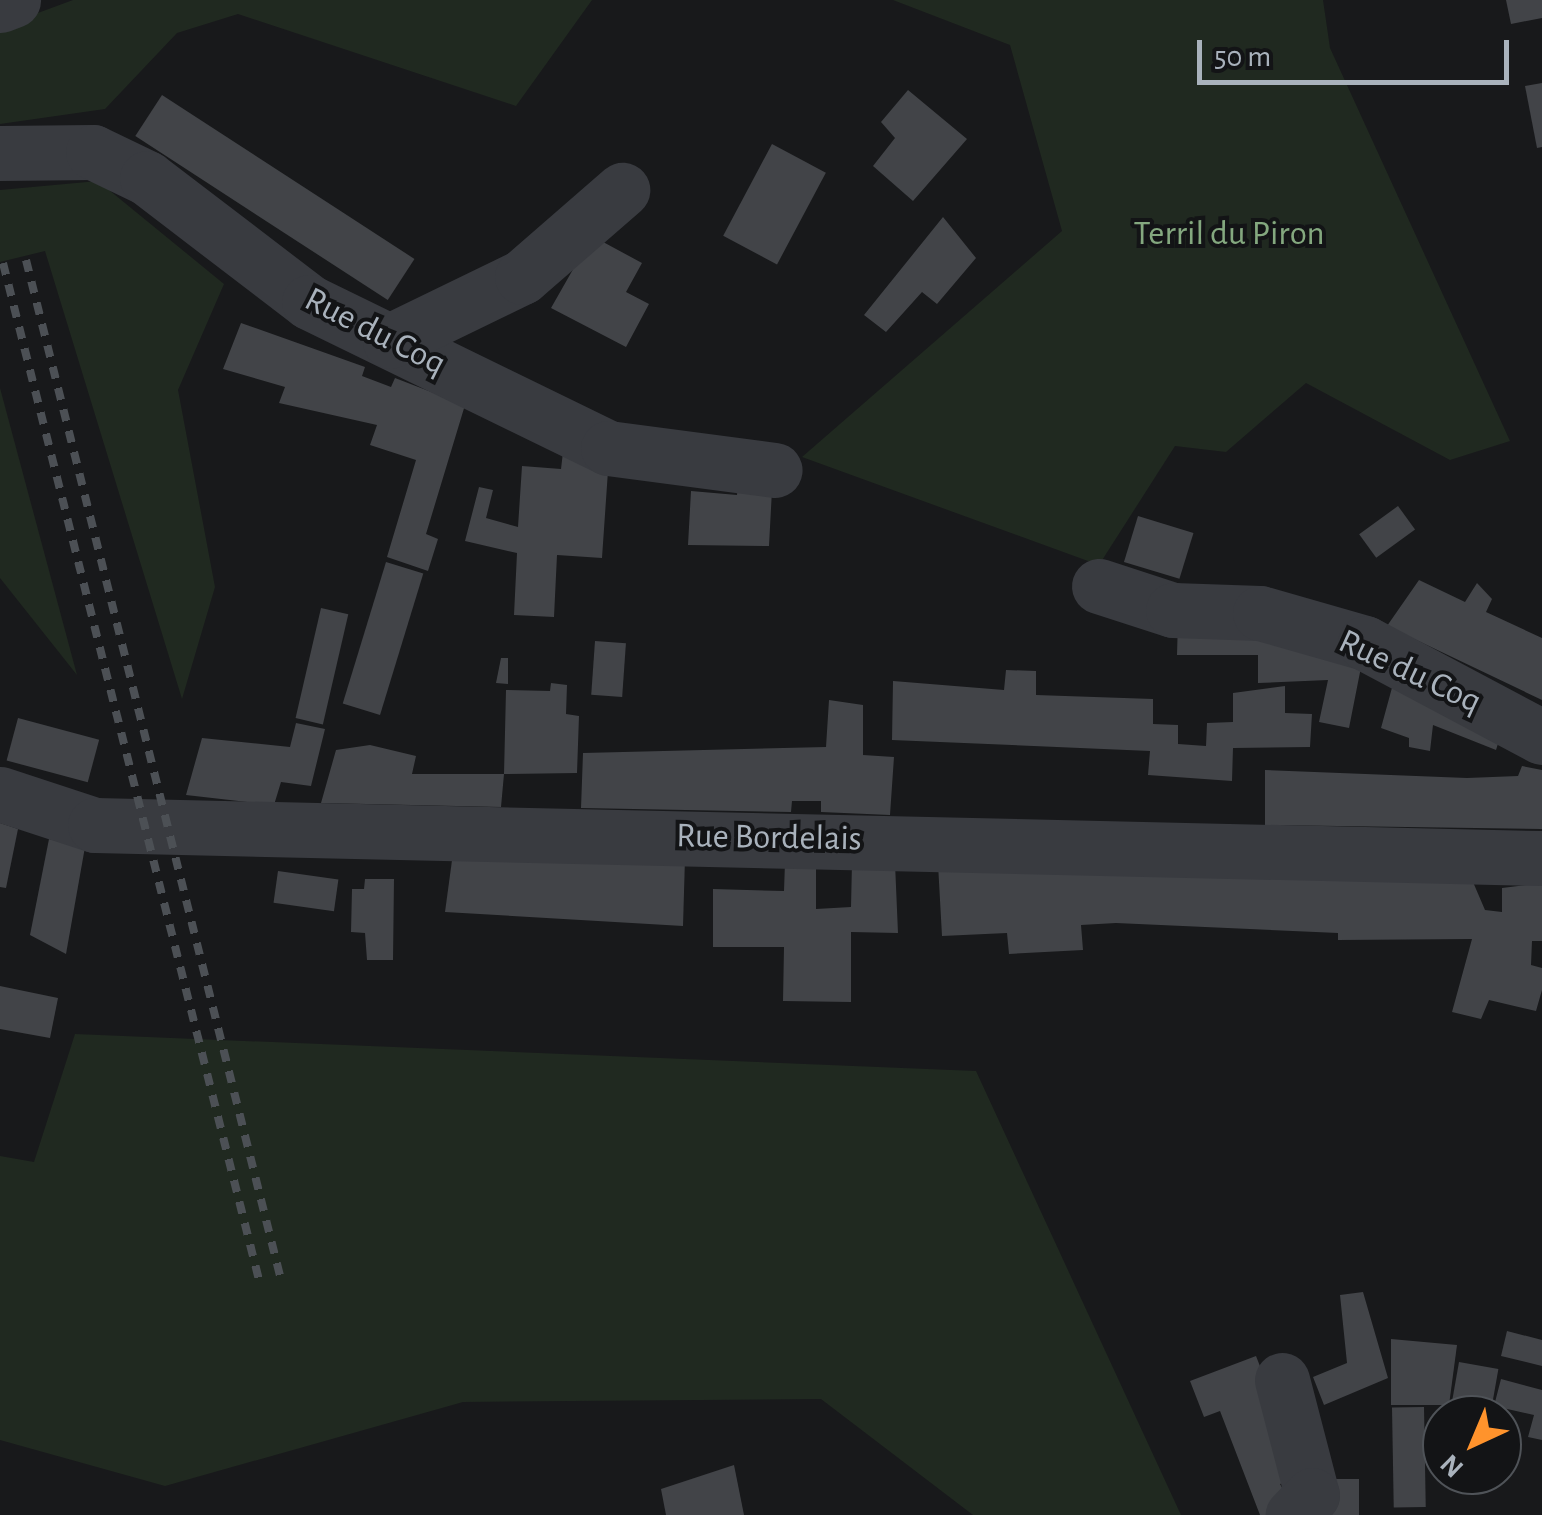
<!DOCTYPE html>
<style>
body{margin:0}
#map{position:relative;width:1542px;height:1515px;overflow:hidden;background:#18191b;font-family:"Alegreya Sans",sans-serif}
div>[style]{position:absolute}
[style*='--x']{left:calc(var(--x)*1px);top:calc(var(--y)*1px);width:calc(var(--w)*1px);rotate:calc(var(--a)*1deg)}
.green>*{inset:0;background:#202920}
.building>*{inset:0;background:#424448;transform-origin:0 0}
.minor>*{height:55px;margin:-27.5px;padding:0 27.5px;transform-origin:27.5px;border-radius:27.5px;background:#393b40}
.rail>*{height:8px;margin-top:-4px;transform-origin:0;background:repeating-linear-gradient(90deg,#4c5055 0 12px,transparent 0 22px)}
span{translate:-50% -50%;white-space:nowrap;text-align:center;line-height:1.15;-webkit-text-stroke:8px #131416;paint-order:stroke}
.park-label{font-size:35px;color:#84a87f}
.street-label{font-size:35px;color:#a9b2bc}
.north{position:absolute;left:1422px;top:1395px;width:100px;height:100px;box-sizing:border-box;background:#131416;border:2px solid #4f5358;border-radius:50%;rotate:224deg;font-size:28px;font-weight:700;line-height:40px;text-align:center;color:#a9b2bc}
.north::after{content:'';display:block;margin:auto;width:35px;height:45px;background:#ff932c;clip-path:polygon(50% 0,100% 100%,50% 72%,0 100%)}
.scale{position:absolute;left:1197px;top:40px;width:312px;height:45px;box-sizing:border-box;border:5px solid #a9b2bc;border-top:0;padding-left:12px;font-size:30px;line-height:35px;white-space:nowrap;color:#a9b2bc;-webkit-text-stroke:8px #131416;paint-order:stroke}
</style>
<div id="map">
<div class="green">
<div style="clip-path:polygon(73px 0,592px 0,516px 106px,238px 14px,177px 33px,105px 109px,0 124px,0 27px)"></div>
<div style="clip-path:polygon(893px 0,1323px 0,1330px 48px,1510px 441px,1450px 460px,1306px 383px,1226px 452px,1175px 446px,1099px 565px,802px 457px,1062px 231px,1010px 45px)"></div>
<div style="clip-path:polygon(98px 181px,224px 284px,178px 390px,215px 587px,182px 699px,45px 251px,0 262px,0 190px)"></div>
<div style="clip-path:polygon(0 388px,77px 675px,0 578px)"></div>
<div style="clip-path:polygon(75px 1034px,976px 1071px,1181px 1515px,973px 1515px,821px 1399px,463px 1402px,165px 1486px,0 1440px,0 1156px,34px 1162px)"></div>
</div>
<div class="building">
<div style="clip-path:polygon(1506px 0,1542px 0,1542px 18px,1511px 24px)"></div>
<div style="clip-path:polygon(1542px 83px,1542px 147px,1537px 148px,1525px 86px)"></div>
<div style="clip-path:polygon(908px 90px,967px 139px,913px 201px,873px 166px,895px 138px,881px 122px)"></div>
<div style="left:162px;top:95px;width:301px;height:49px;rotate:33deg"></div>
<div style="left:772px;top:144px;width:61px;height:104px;rotate:28deg"></div>
<div style="clip-path:polygon(943px 217px,976px 258px,937px 304px,922px 292px,886px 332px,864px 315px)"></div>
<div style="clip-path:polygon(592px 236px,642px 263px,626px 292px,649px 304px,626px 347px,551px 308px)"></div>
<div style="clip-path:polygon(241px 323px,365px 367px,362px 376px,391px 387px,395px 378px,465px 405px,426px 534px,438px 539px,428px 571px,387px 557px,416px 460px,370px 445px,377px 425px,279px 403px,285px 387px,223px 369px)"></div>
<div style="clip-path:polygon(563px 452px,608px 471px,602px 558px,557px 555px,554px 617px,514px 615px,517px 553px,465px 541px,479px 487px,493px 490px,486px 518px,518px 527px,522px 466px,561px 469px)"></div>
<div style="clip-path:polygon(738px 483px,772px 490px,769px 546px,688px 545px,691px 491px,737px 495px)"></div>
<div style="left:1398px;top:506px;width:29px;height:48px;rotate:54deg"></div>
<div style="left:1138px;top:516px;width:58px;height:48px;rotate:17deg"></div>
<div style="left:386px;top:562px;width:39px;height:148px;rotate:17deg"></div>
<div style="clip-path:polygon(1419px 580px,1465px 602px,1477px 583px,1492px 599px,1486px 612px,1542px 638px,1542px 700px,1387px 626px)"></div>
<div style="left:321px;top:608px;width:28px;height:113px;rotate:13deg"></div>
<div style="clip-path:polygon(1178px 619px,1363px 657px,1349px 728px,1319px 722px,1328px 680px,1258px 683px,1258px 655px,1177px 655px)"></div>
<div style="left:595px;top:641px;width:31px;height:54px;rotate:4deg"></div>
<div style="clip-path:polygon(501px 658px,508px 658px,508px 684px,496px 683px)"></div>
<div style="clip-path:polygon(1006px 670px,1036px 671px,1036px 695px,1153px 699px,1153px 724px,1178px 725px,1178px 744px,1206px 746px,1207px 723px,1233px 722px,1233px 693px,1285px 686px,1285px 713px,1312px 714px,1310px 747px,1233px 748px,1232px 781px,1148px 775px,1150px 751px,892px 740px,893px 681px,1004px 690px)"></div>
<div style="clip-path:polygon(1396px 673px,1504px 725px,1496px 750px,1433px 725px,1430px 751px,1409px 747px,1409px 738px,1381px 728px)"></div>
<div style="clip-path:polygon(551px 683px,567px 685px,566px 714px,579px 716px,577px 773px,504px 774px,506px 690px,550px 691px)"></div>
<div style="clip-path:polygon(829px 700px,863px 705px,863px 755px,894px 757px,890px 815px,821px 812px,821px 801px,792px 801px,791px 812px,581px 808px,583px 753px,826px 747px)"></div>
<div style="left:18px;top:718px;width:84px;height:44px;rotate:15deg"></div>
<div style="clip-path:polygon(296px 723px,325px 729px,311px 786px,281px 782px,274px 805px,186px 795px,202px 738px,290px 747px)"></div>
<div style="clip-path:polygon(370px 745px,416px 756px,412px 774px,504px 774px,501px 807px,321px 803px,336px 750px)"></div>
<div style="clip-path:polygon(1522px 766px,1542px 770px,1542px 829px,1265px 825px,1265px 770px,1467px 778px,1518px 776px)"></div>
<div style="clip-path:polygon(0 823px,18px 829px,6px 888px,0 887px)"></div>
<div style="clip-path:polygon(49px 839px,85px 847px,66px 954px,30px 935px)"></div>
<div style="clip-path:polygon(453px 853px,685px 858px,683px 926px,445px 912px)"></div>
<div style="clip-path:polygon(785px 862px,816px 862px,816px 909px,851px 907px,852px 862px,895px 863px,898px 933px,851px 932px,851px 1002px,783px 1001px,784px 947px,713px 947px,713px 889px,784px 891px)"></div>
<div style="clip-path:polygon(938px 864px,1473px 882px,1485px 910px,1502px 912px,1502px 888px,1542px 883px,1542px 941px,1532px 941px,1531px 965px,1542px 968px,1542px 990px,1536px 1011px,1489px 1000px,1481px 1019px,1452px 1012px,1472px 939px,1338px 940px,1338px 933px,1116px 923px,1081px 925px,1083px 950px,1009px 954px,1007px 933px,942px 936px)"></div>
<div style="left:278px;top:871px;width:61px;height:32px;rotate:8deg"></div>
<div style="clip-path:polygon(365px 879px,394px 879px,393px 960px,367px 960px,365px 933px,351px 932px,352px 889px,364px 889px)"></div>
<div style="clip-path:polygon(0 986px,58px 998px,50px 1038px,0 1029px)"></div>
<div style="clip-path:polygon(1363px 1292px,1388px 1378px,1324px 1405px,1313px 1377px,1347px 1363px,1340px 1295px)"></div>
<div style="clip-path:polygon(1507px 1331px,1542px 1340px,1542px 1366px,1501px 1356px)"></div>
<div style="clip-path:polygon(1391px 1339px,1457px 1345px,1449px 1405px,1391px 1405px)"></div>
<div style="clip-path:polygon(1256px 1356px,1303px 1476px,1280px 1484px,1291px 1504px,1272px 1515px,1260px 1515px,1220px 1411px,1204px 1417px,1190px 1381px)"></div>
<div style="left:1459px;top:1362px;width:40px;height:54px;rotate:10deg"></div>
<div style="clip-path:polygon(1501px 1379px,1542px 1390px,1542px 1440px,1528px 1437px,1534px 1415px,1494px 1406px)"></div>
<div style="left:1424px;top:1407px;width:100px;height:32px;rotate:89deg"></div>
<div style="clip-path:polygon(734px 1465px,744px 1515px,666px 1515px,661px 1489px)"></div>
<div style="left:1317px;top:1479px;width:42px;height:36px"></div>
</div>
<div class="minor">
<div style="--x:0;--y:5;--w:14;--a:-21"></div>
<div style="--x:0;--y:153;--w:93;--a:-0.6"></div>
<div style="--x:93;--y:152;--w:60;--a:25.7"></div>
<div style="--x:147;--y:178;--w:204;--a:37.4"></div>
<div style="--x:309;--y:302;--w:333;--a:26"></div>
<div style="--x:608;--y:448;--w:168;--a:7.5"></div>
<div style="--x:390;--y:341;--w:147;--a:-25.9"></div>
<div style="--x:522;--y:277;--w:133;--a:-41"></div>
<div style="--x:1099;--y:586;--w:78;--a:18"></div>
<div style="--x:1173;--y:610;--w:87;--a:2"></div>
<div style="--x:1260;--y:613;--w:109;--a:15.9"></div>
<div style="--x:1365;--y:643;--w:200;--a:28"></div>
<div style="--x:0;--y:794;--w:100;--a:18.1"></div>
<div style="--x:95;--y:825;--w:1447;--a:1.31"></div>
<div style="--x:1282;--y:1380;--w:119;--a:75.4"></div>
<div style="--x:1312;--y:1495;--w:28;--a:134"></div>
</div>
<div class="rail">
<div style="--x:26;--y:260;--w:1051;--a:75.96"></div>
<div style="--x:3;--y:263;--w:1053;--a:75.87"></div>
</div>
<div class="park-label">
<span style="left:1229px;top:234px">Terril du Piron</span>
</div>
<div class="street-label">
<span style="left:375px;top:332px;rotate:27deg">Rue du Coq</span>
<span style="left:1410px;top:672px;rotate:25deg">Rue du Coq</span>
<span style="left:769px;top:838px;rotate:1deg">Rue Bordelais</span>
</div>
<div class="north">N</div>
<div class="scale">50 m</div>
</div>
